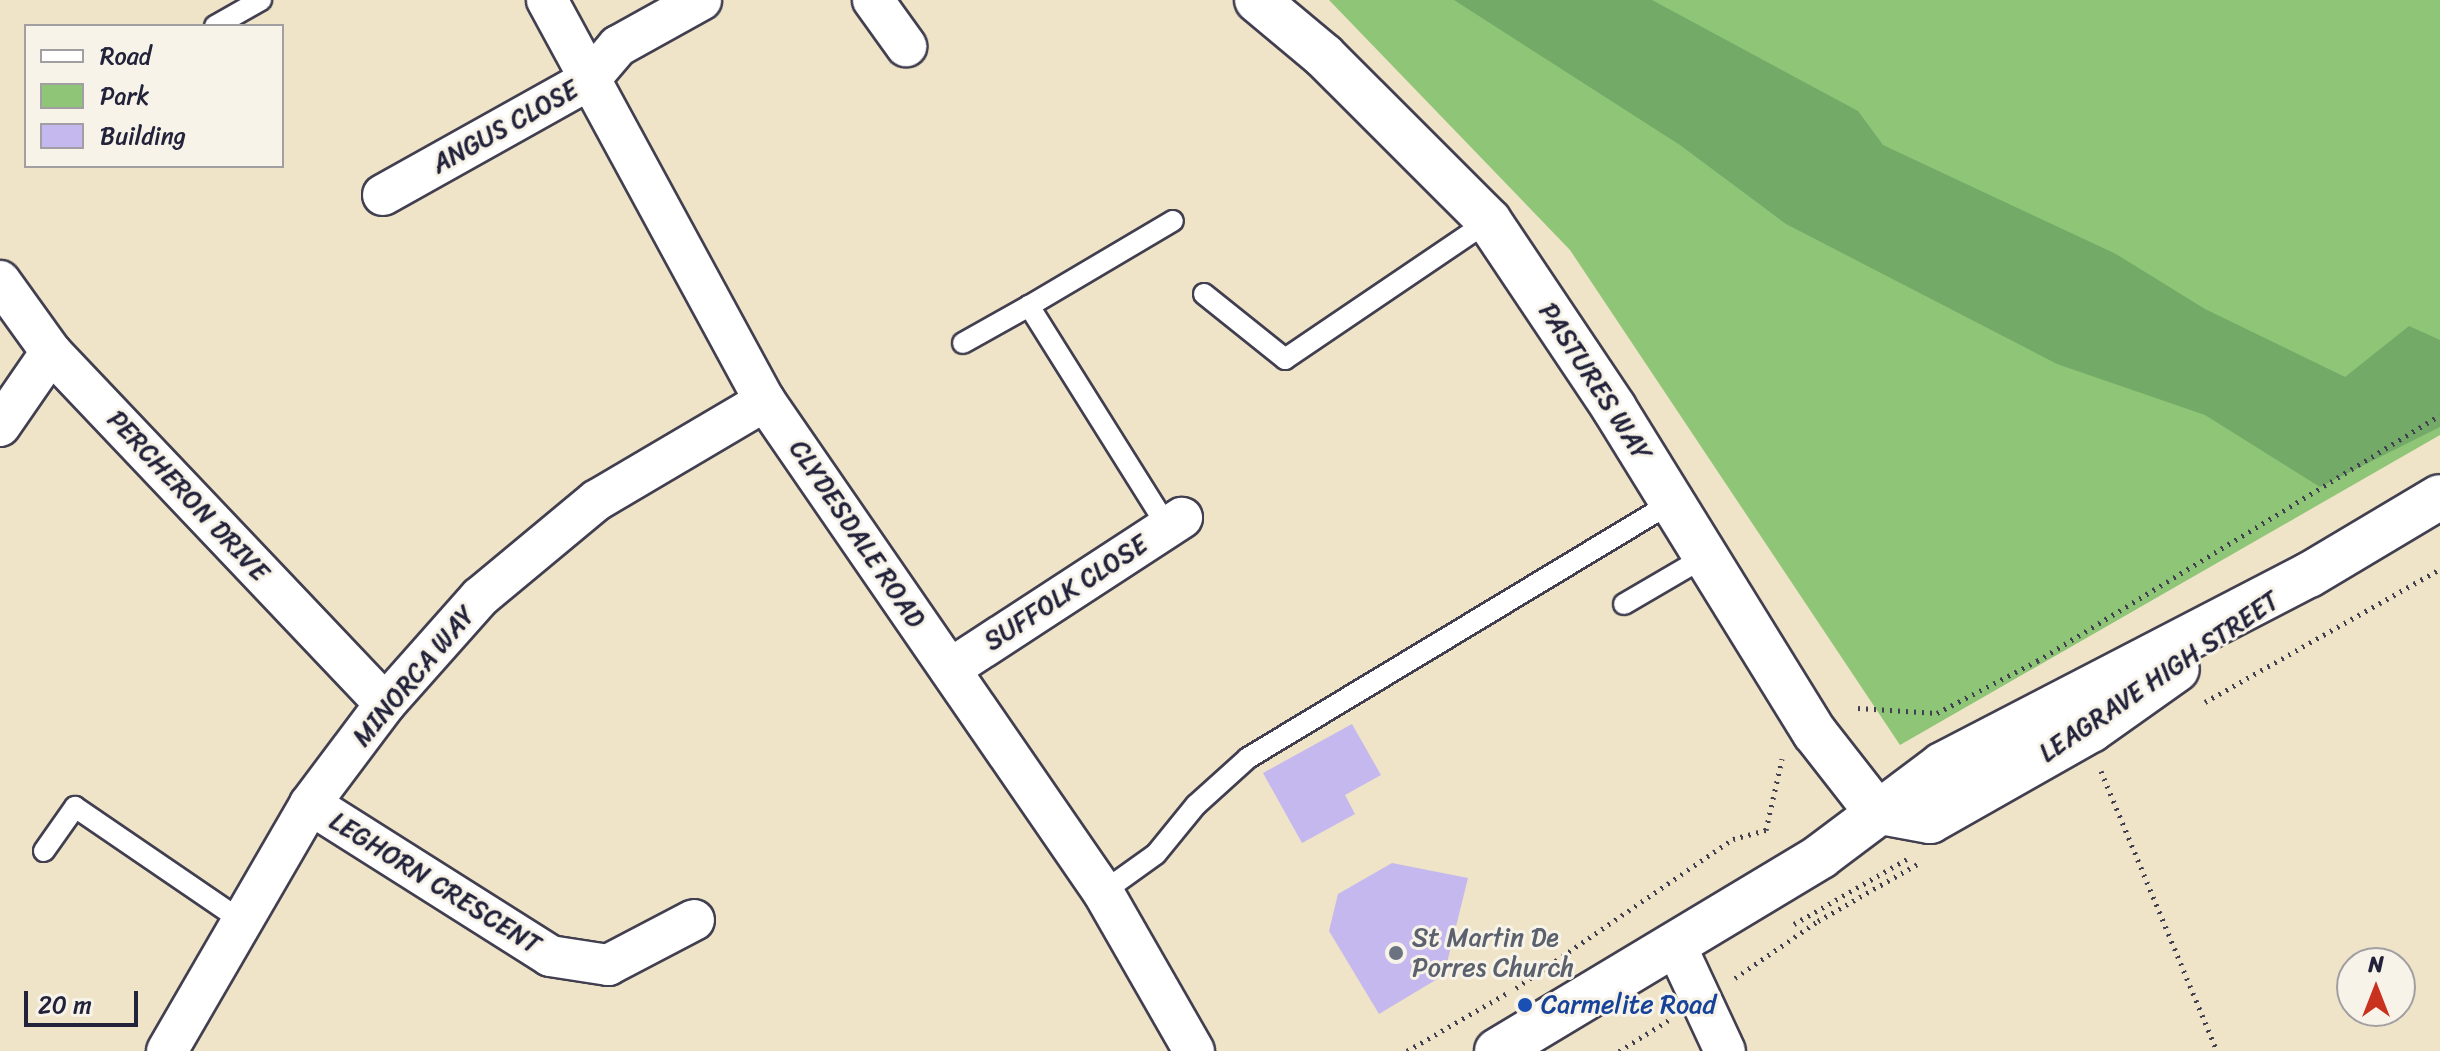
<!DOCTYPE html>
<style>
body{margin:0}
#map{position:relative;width:2440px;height:1051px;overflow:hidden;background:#efe4c7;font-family:Sriracha,sans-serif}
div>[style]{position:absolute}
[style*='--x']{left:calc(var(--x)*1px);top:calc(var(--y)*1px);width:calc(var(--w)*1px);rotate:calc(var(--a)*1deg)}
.green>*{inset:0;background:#8fc577}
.forest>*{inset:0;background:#73aa68}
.building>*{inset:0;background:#c4b8ef}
.path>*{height:5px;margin-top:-2.5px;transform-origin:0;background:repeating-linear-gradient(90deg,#413f50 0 2px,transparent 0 8px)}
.roads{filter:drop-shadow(2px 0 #413f50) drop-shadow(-2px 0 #413f50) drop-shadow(0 2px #413f50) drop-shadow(0 -2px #413f50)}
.service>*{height:20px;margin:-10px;padding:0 10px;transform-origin:10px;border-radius:10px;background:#fff}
.minor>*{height:40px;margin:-20px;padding:0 20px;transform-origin:20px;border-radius:20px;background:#fff}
.tertiary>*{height:44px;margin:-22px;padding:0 22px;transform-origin:22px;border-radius:22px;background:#fff}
.dots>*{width:22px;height:22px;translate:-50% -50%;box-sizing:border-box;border:4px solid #f7f3e8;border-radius:50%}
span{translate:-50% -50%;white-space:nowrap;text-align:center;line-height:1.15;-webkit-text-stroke:6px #f7f3e8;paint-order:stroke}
.street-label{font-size:26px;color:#22223b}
.worship-label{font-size:26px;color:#5b616d}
.left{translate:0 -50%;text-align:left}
.transit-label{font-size:26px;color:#164399}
.legend{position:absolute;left:24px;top:24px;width:260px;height:144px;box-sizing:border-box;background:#f7f3e8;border:2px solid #a29fa3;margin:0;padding:10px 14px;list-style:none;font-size:24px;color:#22223b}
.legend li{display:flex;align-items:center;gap:16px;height:40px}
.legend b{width:40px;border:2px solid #a29fa3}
.north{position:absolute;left:2336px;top:947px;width:80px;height:80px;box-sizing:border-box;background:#f7f3e8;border:2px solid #a29fa3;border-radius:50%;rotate:0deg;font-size:22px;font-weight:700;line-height:32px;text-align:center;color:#22223b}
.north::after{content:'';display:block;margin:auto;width:28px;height:36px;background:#c8321e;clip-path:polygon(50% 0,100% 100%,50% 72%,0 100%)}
.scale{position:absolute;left:24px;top:991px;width:114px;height:36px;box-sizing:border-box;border:4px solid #22223b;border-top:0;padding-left:10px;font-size:24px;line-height:28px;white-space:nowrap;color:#22223b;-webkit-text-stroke:6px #f7f3e8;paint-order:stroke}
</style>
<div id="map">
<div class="green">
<div style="clip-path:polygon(1329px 0,2440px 0,2440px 435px,1900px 745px,1570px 250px)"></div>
</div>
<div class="forest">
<div style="clip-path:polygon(1454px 0,1652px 0,1858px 111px,1883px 145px,2116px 254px,2205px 309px,2345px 377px,2409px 326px,2440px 340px,2440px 427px,2320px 487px,2205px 415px,2057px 364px,1786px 224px,1680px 145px)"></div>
</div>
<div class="building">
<div style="clip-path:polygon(1352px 724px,1381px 775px,1345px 795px,1355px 814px,1302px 843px,1263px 773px)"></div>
<div style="clip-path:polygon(1392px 863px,1468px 878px,1444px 975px,1379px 1014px,1329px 931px,1338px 894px)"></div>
</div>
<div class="path">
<div style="--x:2205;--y:702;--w:270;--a:-29.5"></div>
<div style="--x:1858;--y:708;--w:79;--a:3.6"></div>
<div style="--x:1937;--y:713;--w:113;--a:-27.5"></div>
<div style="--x:2037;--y:661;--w:472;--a:-31.4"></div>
<div style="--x:2101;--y:771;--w:303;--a:67.5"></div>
<div style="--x:1794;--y:924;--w:130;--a:-29.9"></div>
<div style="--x:1735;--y:978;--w:101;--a:-34.5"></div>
<div style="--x:1818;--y:921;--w:119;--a:-29.8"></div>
<div style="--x:1516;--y:988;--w:263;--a:-34.5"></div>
<div style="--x:1733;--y:839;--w:34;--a:-15"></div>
<div style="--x:1766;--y:830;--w:73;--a:-77.3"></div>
<div style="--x:1407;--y:1051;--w:116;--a:-30.1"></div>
<div style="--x:1619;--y:1051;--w:59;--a:-31.8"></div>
</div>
<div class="roads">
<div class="service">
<div style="--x:215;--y:26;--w:53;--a:-29.5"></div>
<div style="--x:1204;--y:294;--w:104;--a:38.7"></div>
<div style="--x:1285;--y:359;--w:246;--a:-34.1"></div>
<div style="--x:963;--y:343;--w:76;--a:-29.3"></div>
<div style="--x:1167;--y:526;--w:260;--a:-122.1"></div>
<div style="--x:1029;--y:306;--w:167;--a:-30.6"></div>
<div style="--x:1624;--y:604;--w:95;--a:-30.3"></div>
<div style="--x:44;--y:851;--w:54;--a:-54.8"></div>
<div style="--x:75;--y:807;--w:199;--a:34.3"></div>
<div style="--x:1103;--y:892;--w:65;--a:-35.6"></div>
<div style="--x:1156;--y:854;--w:63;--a:-50.8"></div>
<div style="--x:1196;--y:805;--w:70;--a:-42.1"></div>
<div style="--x:1248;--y:758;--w:495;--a:-31.1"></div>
</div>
<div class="minor">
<div style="--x:547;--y:0;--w:456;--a:61.5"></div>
<div style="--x:765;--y:401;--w:596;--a:55.46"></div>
<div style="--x:1103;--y:892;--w:183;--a:60.2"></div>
<div style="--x:873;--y:0;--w:57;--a:54.3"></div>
<div style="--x:383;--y:195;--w:236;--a:-29.2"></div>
<div style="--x:589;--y:80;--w:45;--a:-49.5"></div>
<div style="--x:618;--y:46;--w:95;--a:-29"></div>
<div style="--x:0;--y:281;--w:87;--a:54.3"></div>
<div style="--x:51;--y:352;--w:485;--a:46.5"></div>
<div style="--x:0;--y:426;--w:90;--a:-55.4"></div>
<div style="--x:950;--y:669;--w:277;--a:-33.1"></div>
<div style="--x:310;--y:804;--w:284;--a:32.3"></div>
<div style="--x:550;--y:956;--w:59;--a:8.8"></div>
<div style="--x:608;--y:965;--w:97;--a:-27.6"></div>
<div style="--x:1675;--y:944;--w:118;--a:65"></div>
<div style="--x:167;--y:1051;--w:285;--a:-59.9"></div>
<div style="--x:310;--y:804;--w:125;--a:-53.1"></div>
<div style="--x:385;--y:704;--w:143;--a:-48.4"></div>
<div style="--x:480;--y:597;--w:152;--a:-39.7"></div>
<div style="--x:597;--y:500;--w:195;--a:-30.5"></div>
</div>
<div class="tertiary">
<div style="--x:1257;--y:0;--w:87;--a:39.9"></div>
<div style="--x:1324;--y:56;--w:233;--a:45"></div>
<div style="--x:1489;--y:221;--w:225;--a:56.2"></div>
<div style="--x:1614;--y:408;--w:382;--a:58.3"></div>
<div style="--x:1815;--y:733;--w:99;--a:52"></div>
<div style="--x:1876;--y:811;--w:55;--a:10.5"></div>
<div style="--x:1930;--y:821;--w:185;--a:-29.5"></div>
<div style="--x:2091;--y:730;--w:105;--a:-35.3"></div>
<div style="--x:1497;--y:1051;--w:378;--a:-31"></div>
<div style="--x:1821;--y:856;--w:151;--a:-36.9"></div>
<div style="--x:1942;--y:765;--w:413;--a:-27.4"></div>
<div style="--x:2309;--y:575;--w:152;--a:-30.8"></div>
</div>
</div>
<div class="dots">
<div style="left:1396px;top:953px;background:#6b7280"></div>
<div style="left:1525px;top:1005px;background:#1a4fb4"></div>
</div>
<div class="street-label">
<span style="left:505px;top:127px;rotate:-29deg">ANGUS CLOSE</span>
<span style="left:1595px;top:382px;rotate:57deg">PASTURES WAY</span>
<span style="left:188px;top:496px;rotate:47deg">PERCHERON DRIVE</span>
<span style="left:857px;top:534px;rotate:56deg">CLYDESDALE ROAD</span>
<span style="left:1066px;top:593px;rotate:-33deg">SUFFOLK CLOSE</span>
<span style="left:414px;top:676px;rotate:-50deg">MINORCA WAY</span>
<span style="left:2159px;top:677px;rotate:-34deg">LEAGRAVE HIGH STREET</span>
<span style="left:435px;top:883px;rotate:32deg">LEGHORN CRESCENT</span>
</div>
<div class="worship-label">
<span class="left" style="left:1412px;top:953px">St Martin De<br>Porres Church</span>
</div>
<div class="transit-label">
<span class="left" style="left:1541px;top:1005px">Carmelite Road</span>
</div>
<ul class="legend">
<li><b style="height:10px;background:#fff"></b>Road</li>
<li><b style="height:22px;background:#8fc577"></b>Park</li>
<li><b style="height:22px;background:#c4b8ef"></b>Building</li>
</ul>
<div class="north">N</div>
<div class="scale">20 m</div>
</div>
